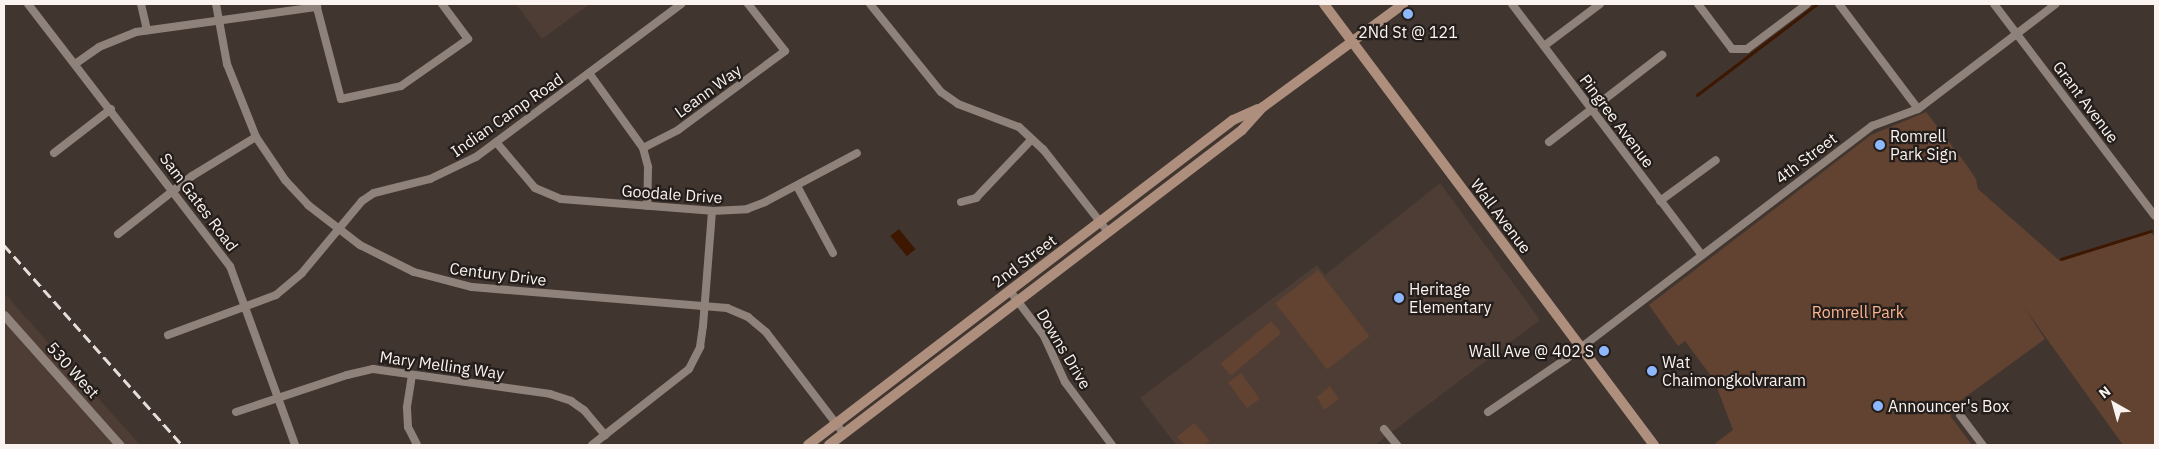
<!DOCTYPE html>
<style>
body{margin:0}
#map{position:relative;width:2159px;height:449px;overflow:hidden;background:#40352f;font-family:"IBM Plex Sans",sans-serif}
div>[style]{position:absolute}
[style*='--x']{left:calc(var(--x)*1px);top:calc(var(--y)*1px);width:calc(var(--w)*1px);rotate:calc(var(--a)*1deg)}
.built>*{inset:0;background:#4e3d34}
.green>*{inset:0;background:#624230;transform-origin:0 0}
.water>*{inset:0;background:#3d1700;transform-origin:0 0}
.stream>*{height:2.5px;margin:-1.25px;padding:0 1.25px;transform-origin:1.25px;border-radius:1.25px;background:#3d1700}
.minor>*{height:8px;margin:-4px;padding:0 4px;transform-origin:4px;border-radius:4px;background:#8f827b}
.tertiary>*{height:9px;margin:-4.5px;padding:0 4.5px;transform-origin:4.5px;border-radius:4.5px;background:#8f827b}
.secondary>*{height:10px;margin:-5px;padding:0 5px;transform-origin:5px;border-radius:5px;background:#ae8e7c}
.rail>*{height:2.5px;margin-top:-1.25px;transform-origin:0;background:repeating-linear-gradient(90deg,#e6deda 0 10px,transparent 0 15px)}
.dots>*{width:14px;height:14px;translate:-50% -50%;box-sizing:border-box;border:2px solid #231e1b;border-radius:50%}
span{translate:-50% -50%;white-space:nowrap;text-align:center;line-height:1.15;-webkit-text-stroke:4.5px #231e1b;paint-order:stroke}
.poi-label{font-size:16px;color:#faf3ef}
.left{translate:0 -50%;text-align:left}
.right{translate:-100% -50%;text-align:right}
.street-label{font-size:16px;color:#faf3ef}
.park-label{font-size:16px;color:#fcb48d}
.frame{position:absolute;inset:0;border:5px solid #faf3ef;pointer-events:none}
.north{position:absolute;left:2089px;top:379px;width:50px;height:50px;-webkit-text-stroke:4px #231e1b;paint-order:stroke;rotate:322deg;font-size:14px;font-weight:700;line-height:20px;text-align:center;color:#faf3ef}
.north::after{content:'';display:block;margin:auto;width:18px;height:22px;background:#faf3ef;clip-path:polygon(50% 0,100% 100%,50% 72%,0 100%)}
</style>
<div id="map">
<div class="built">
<div style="clip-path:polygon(516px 4px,590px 4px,542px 39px)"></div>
<div style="clip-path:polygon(1440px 183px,1540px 320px,1375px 445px,1176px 445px,1140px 398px,1317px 265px,1325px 275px)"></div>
<div style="clip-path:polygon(4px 293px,140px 445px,4px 445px)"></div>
</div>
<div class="green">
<div style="clip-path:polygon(1926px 112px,1963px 160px,1976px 179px,1978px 189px,2060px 261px,2151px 232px,2155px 237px,2155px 445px,2123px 445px,2024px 307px,2045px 339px,1949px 409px,1951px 417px,1972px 445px,1713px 445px,1733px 430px,1714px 380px,1685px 341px,1678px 346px,1649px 305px,1871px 135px)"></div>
<div style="left:1318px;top:270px;width:84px;height:54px;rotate:52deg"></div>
<div style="left:1271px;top:321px;width:16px;height:66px;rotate:50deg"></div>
<div style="left:1241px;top:373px;width:32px;height:16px;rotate:54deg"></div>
<div style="clip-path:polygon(1330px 386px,1339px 399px,1324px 410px,1317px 397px)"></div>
<div style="clip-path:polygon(1194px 423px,1210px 441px,1204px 445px,1184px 445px,1177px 437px)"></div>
</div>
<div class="water">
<div style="left:899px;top:229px;width:26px;height:11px;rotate:51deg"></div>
</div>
<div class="stream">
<div style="--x:1697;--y:95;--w:151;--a:-37.2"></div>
<div style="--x:2061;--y:259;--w:94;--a:-17.3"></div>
</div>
<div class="minor">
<div style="--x:28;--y:4;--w:331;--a:52.4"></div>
<div style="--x:230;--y:266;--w:190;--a:70"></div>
<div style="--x:141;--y:4;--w:27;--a:77"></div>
<div style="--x:216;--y:4;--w:61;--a:79.6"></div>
<div style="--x:227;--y:64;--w:79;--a:68.3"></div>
<div style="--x:256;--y:137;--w:52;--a:56"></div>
<div style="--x:285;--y:180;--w:34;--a:47"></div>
<div style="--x:308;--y:205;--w:66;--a:37.6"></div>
<div style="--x:360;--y:245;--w:60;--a:26.6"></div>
<div style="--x:414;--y:272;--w:60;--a:14.5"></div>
<div style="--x:472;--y:287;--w:256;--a:4.7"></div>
<div style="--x:727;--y:308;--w:23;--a:23"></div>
<div style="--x:748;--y:317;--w:23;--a:40"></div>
<div style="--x:766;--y:332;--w:128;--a:52.6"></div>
<div style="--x:316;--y:4;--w:98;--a:75.3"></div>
<div style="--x:341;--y:99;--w:61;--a:-12.2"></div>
<div style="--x:401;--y:86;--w:82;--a:-35"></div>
<div style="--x:468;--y:39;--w:44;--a:-126.6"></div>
<div style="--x:870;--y:4;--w:113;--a:51.1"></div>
<div style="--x:941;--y:92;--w:21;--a:35"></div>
<div style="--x:958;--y:104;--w:65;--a:20.7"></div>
<div style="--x:1019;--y:127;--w:33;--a:43"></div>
<div style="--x:1043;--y:149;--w:105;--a:51.9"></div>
<div style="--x:1512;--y:4;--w:313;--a:52.9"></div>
<div style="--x:1698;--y:4;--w:56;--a:52.9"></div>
<div style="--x:1732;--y:49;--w:15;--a:0"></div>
<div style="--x:1747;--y:49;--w:75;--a:-36.9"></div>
<div style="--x:1839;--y:4;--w:131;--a:53"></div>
<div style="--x:1994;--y:4;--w:266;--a:52.8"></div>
<div style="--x:1544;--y:46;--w:70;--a:-36.9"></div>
<div style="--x:75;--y:64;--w:29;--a:-35"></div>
<div style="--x:99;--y:47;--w:40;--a:-22"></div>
<div style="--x:136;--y:32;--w:183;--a:-7.9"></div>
<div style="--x:589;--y:73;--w:92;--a:54.2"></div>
<div style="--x:643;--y:148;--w:20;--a:75"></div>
<div style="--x:648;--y:167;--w:39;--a:91"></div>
<div style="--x:496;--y:142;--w:60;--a:49.7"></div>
<div style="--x:535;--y:188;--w:28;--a:23"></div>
<div style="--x:561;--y:199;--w:151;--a:4.5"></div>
<div style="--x:712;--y:211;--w:35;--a:-3"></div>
<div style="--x:747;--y:209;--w:19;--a:-21"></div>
<div style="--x:765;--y:202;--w:104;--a:-28"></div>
<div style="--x:1549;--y:142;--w:143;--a:-37.6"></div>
<div style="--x:643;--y:148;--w:39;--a:-27"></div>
<div style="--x:678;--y:130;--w:133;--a:-36.4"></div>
<div style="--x:785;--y:51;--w:60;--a:-128.2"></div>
<div style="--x:54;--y:153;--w:72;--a:-37.7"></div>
<div style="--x:797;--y:186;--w:76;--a:61.8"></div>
<div style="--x:1660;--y:201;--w:69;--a:-36.2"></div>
<div style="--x:961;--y:202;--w:16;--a:-15"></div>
<div style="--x:976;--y:198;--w:81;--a:-46.5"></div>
<div style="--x:118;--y:234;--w:94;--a:-38.1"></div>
<div style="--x:192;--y:176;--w:75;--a:-31.4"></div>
<div style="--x:1010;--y:291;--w:56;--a:52.9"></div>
<div style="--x:1044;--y:336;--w:51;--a:65.5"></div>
<div style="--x:1065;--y:382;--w:79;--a:53.3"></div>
<div style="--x:168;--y:335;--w:115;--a:-20.3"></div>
<div style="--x:276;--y:295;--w:34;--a:-40"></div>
<div style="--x:302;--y:273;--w:94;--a:-50.2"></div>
<div style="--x:362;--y:201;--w:14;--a:-34"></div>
<div style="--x:374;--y:193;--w:58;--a:-14"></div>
<div style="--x:430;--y:179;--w:51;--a:-25.6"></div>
<div style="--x:476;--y:157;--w:256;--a:-36.7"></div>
<div style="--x:412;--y:375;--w:33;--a:99"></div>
<div style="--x:407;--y:408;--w:19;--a:87"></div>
<div style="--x:408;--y:427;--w:20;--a:63"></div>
<div style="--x:236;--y:412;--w:117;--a:-18.4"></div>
<div style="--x:347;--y:375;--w:27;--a:-13"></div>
<div style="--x:373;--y:369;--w:179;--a:8"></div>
<div style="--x:550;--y:394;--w:22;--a:18"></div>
<div style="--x:571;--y:401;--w:16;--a:35"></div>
<div style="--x:584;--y:410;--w:33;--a:50"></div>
<div style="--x:1488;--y:412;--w:94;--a:-34.2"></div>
<div style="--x:1566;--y:359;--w:385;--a:-37.3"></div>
<div style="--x:1872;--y:126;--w:49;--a:-20.3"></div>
<div style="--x:1918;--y:109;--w:173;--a:-37.3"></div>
<div style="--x:1960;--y:415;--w:38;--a:53"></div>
<div style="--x:1384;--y:429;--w:21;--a:51"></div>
<div style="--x:592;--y:445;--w:123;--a:-38.1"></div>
<div style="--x:689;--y:369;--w:25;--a:-63"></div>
<div style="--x:700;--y:347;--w:21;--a:-82"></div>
<div style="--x:703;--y:326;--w:115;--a:-85.5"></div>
</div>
<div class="tertiary">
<div style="--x:4;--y:315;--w:174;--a:48.3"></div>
</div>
<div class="secondary">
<div style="--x:1324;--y:4;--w:551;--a:53.19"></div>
<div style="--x:808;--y:445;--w:535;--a:-37.41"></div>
<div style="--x:1233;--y:120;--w:27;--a:-24"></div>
<div style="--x:829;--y:445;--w:519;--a:-37.33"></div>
<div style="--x:1242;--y:130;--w:31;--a:-48"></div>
<div style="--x:1263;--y:107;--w:174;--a:-36.3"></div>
</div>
<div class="rail">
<div style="--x:4;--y:245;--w:268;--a:48.3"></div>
</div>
<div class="dots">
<div style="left:1408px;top:14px;background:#8eb8fd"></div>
<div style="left:1880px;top:145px;background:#8eb8fd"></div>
<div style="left:1399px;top:298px;background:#8eb8fd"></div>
<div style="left:1604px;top:351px;background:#8eb8fd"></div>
<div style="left:1652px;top:371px;background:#8eb8fd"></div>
<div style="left:1878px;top:406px;background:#8eb8fd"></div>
</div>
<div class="poi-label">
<span style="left:1408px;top:32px">2Nd St @ 121</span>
<span class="left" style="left:1890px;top:145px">Romrell<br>Park Sign</span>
<span class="left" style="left:1409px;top:298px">Heritage<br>Elementary</span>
<span class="right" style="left:1594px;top:351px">Wall Ave @ 402 S</span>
<span class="left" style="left:1662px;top:371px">Wat<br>Chaimongkolvraram</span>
<span class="left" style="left:1888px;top:406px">Announcer's Box</span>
</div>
<div class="street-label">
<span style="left:708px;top:91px;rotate:-36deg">Leann Way</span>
<span style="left:2086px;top:102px;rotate:53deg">Grant Avenue</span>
<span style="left:507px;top:115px;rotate:-35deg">Indian Camp Road</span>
<span style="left:1617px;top:121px;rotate:53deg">Pingree Avenue</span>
<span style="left:1806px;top:158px;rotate:-37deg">4th Street</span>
<span style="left:672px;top:194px;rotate:4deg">Goodale Drive</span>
<span style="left:199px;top:202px;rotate:53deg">Sam Gates Road</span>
<span style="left:1501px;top:216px;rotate:53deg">Wall Avenue</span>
<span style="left:1024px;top:261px;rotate:-37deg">2nd Street</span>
<span style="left:498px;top:274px;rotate:7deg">Century Drive</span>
<span style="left:1064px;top:349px;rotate:59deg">Downs Drive</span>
<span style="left:442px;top:365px;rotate:8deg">Mary Melling Way</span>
<span style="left:73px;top:370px;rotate:48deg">530 West</span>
</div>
<div class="park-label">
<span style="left:1858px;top:312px">Romrell Park</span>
</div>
<div class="frame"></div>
<div class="north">N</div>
</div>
